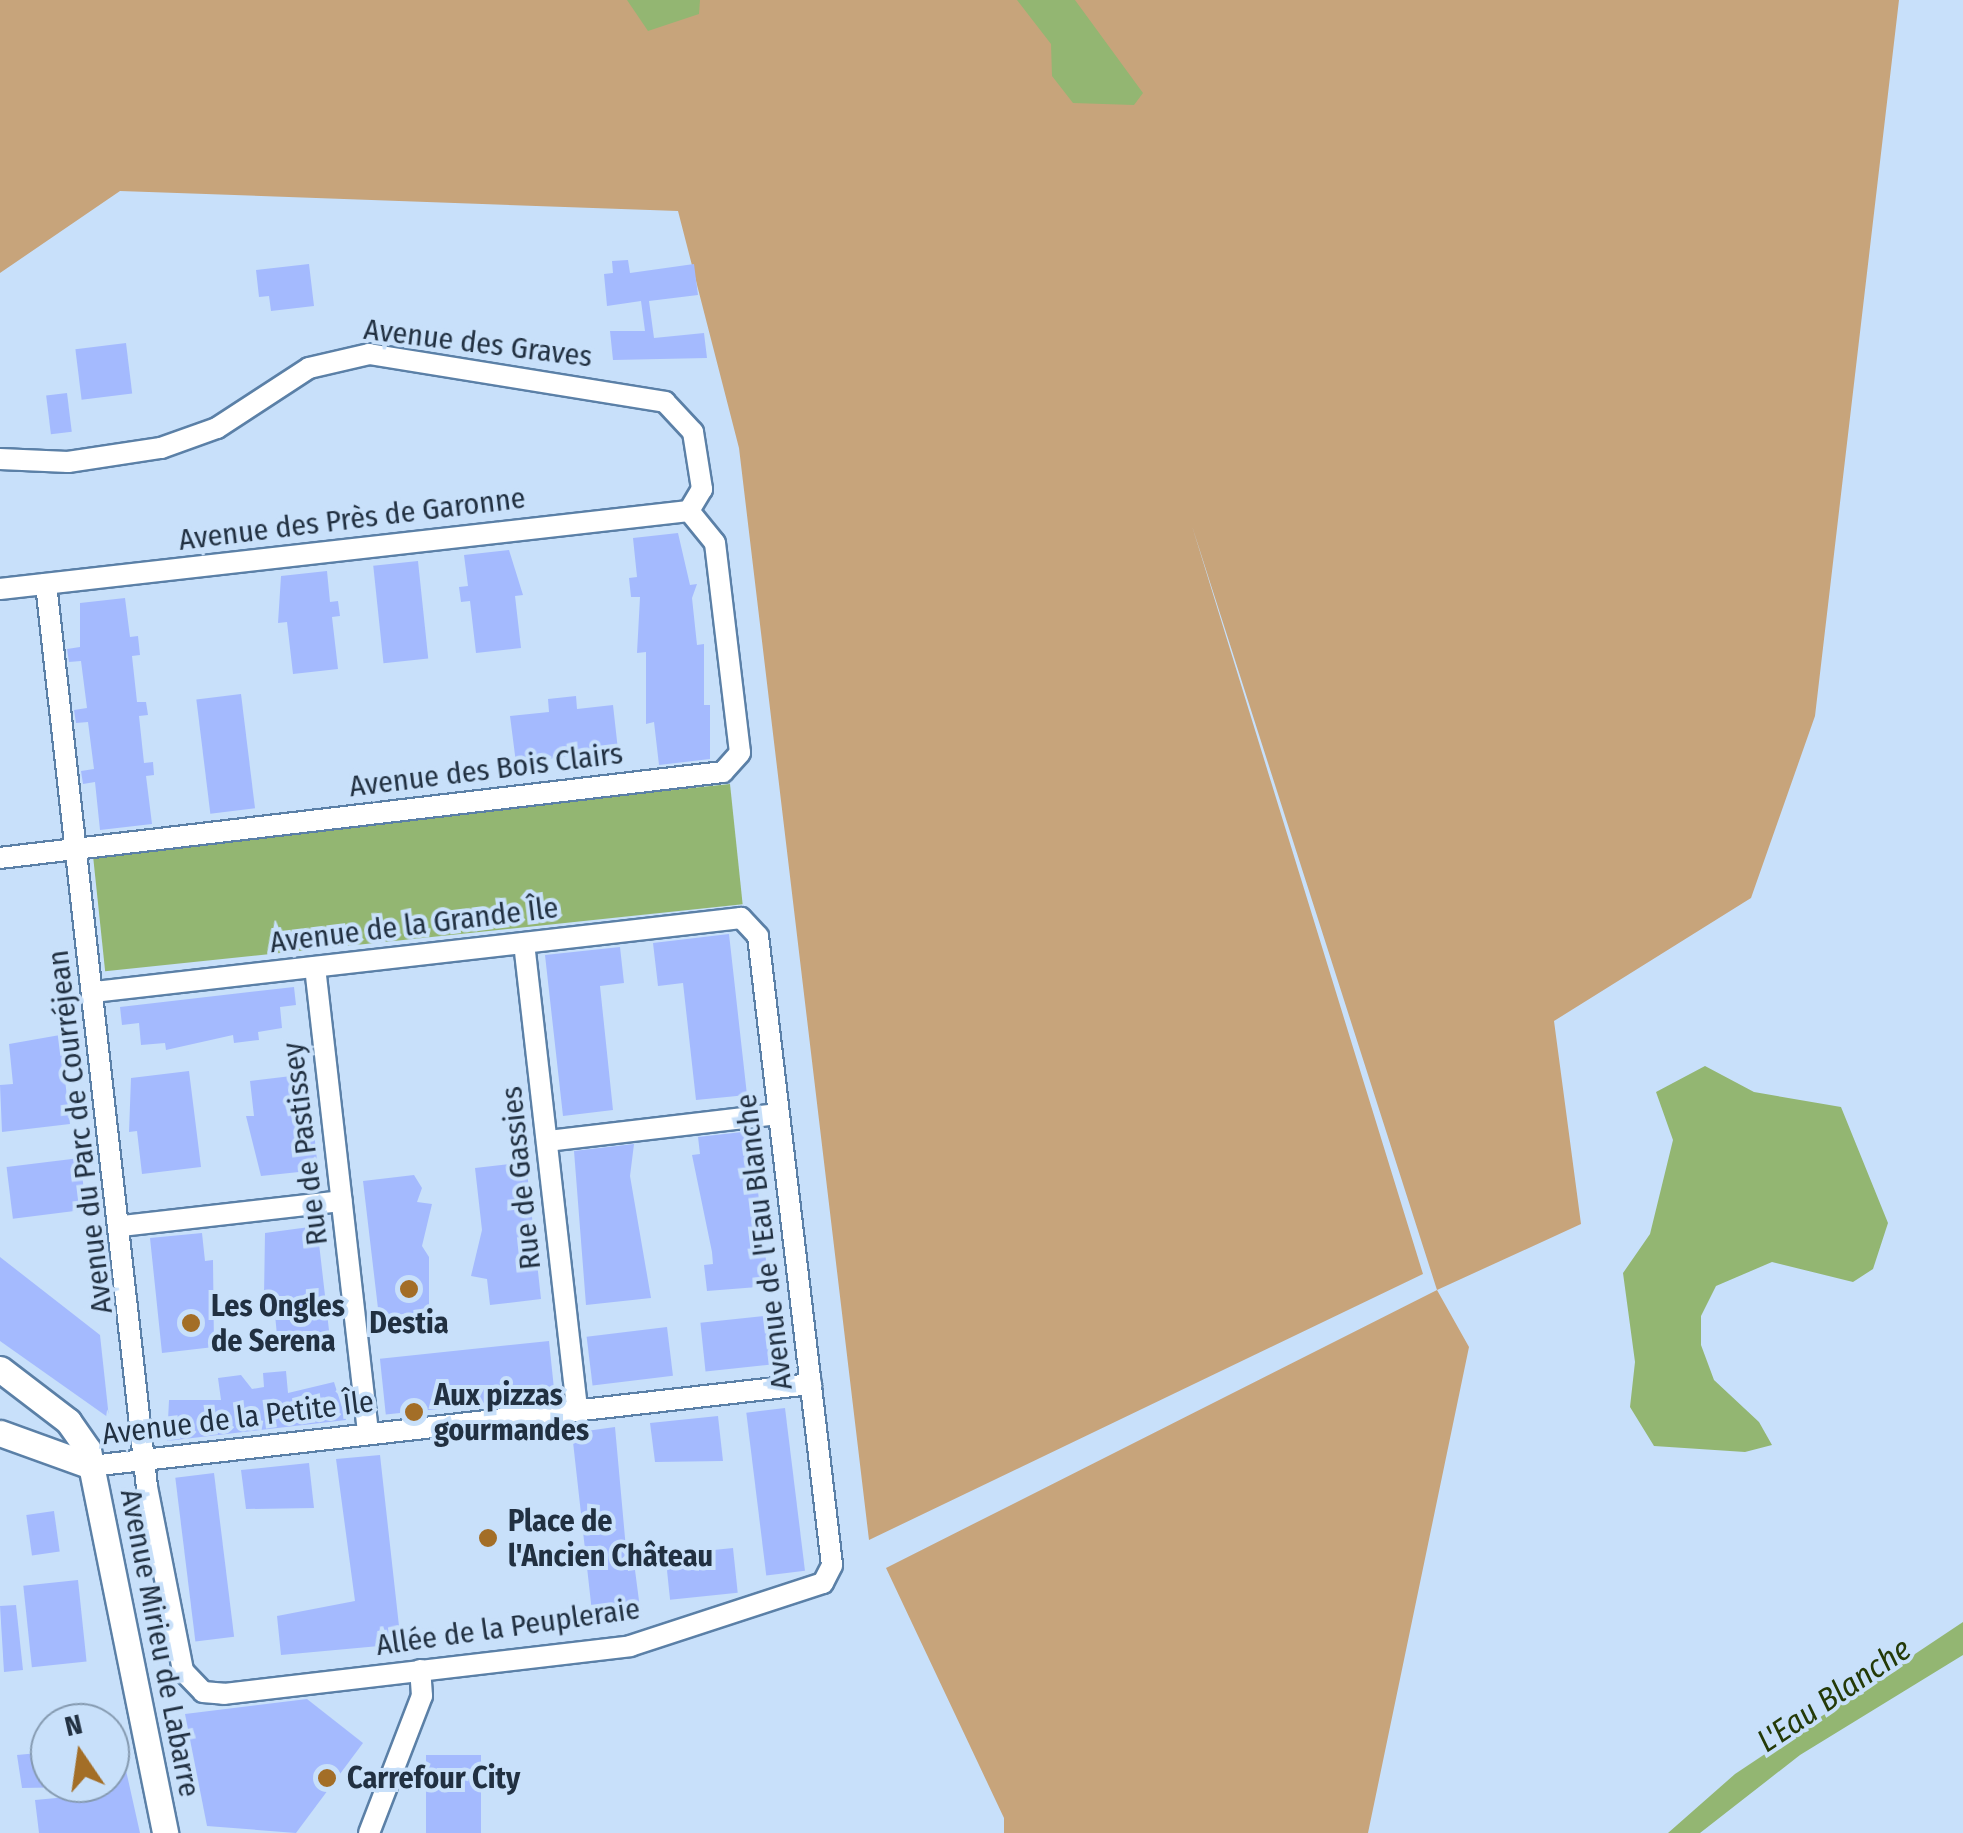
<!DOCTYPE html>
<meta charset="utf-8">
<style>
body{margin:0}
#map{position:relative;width:1963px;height:1833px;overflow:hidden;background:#c8e0fa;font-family:"Fira Sans Condensed",sans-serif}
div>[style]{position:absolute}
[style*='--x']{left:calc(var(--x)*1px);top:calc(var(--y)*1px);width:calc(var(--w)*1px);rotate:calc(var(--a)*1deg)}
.green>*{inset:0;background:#c7a47b}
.water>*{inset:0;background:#93b672;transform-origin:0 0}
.building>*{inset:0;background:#a4bafe;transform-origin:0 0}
.roads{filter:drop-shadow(2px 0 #5b80a7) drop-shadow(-2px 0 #5b80a7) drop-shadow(0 2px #5b80a7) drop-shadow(0 -2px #5b80a7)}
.minor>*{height:20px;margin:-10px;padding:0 10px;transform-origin:10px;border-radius:10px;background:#fff}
.tertiary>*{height:25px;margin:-12.5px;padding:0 12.5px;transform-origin:12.5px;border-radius:12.5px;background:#fff}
.dots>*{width:28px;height:28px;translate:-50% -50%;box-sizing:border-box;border:5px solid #c8e0fa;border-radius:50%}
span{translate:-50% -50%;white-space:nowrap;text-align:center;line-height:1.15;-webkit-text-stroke:8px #c8e0fa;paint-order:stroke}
.street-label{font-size:30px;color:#213041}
.poi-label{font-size:30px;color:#213041;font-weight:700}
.left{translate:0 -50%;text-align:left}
.water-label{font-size:32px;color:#243a08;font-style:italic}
.north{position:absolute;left:30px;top:1703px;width:100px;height:100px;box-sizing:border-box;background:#c8e0fa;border:2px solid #859ab0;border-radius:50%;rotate:347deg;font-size:28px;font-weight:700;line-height:40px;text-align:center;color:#213041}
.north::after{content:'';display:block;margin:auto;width:35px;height:45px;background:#a36e27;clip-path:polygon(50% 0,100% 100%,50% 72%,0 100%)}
</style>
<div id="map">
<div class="green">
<div style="clip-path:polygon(0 0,1899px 0,1815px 716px,1751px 898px,1554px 1021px,1581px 1224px,1437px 1290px,1469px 1347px,1368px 1833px,1004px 1833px,1004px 1818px,886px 1568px,1437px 1290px,1192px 526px,1423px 1274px,869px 1540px,739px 448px,678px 211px,120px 191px,0 273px)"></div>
</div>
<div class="water">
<div style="clip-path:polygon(627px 0,700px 0,699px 14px,648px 31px)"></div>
<div style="clip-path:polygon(1017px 0,1075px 0,1143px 93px,1134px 105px,1073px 103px,1052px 76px,1051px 44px)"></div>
<div style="left:730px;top:784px;width:121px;height:641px;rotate:84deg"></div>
<div style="clip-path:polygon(1705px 1066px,1754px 1092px,1841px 1107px,1888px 1223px,1873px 1269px,1853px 1282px,1772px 1262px,1716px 1286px,1701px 1316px,1701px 1345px,1714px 1380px,1759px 1422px,1772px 1445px,1745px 1452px,1654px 1446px,1630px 1407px,1635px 1362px,1623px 1273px,1650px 1234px,1673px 1140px,1656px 1092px)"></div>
<div style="clip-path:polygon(1963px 1622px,1963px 1655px,1800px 1755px,1700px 1833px,1668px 1833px,1735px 1774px)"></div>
</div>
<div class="building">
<div style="clip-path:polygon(628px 260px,630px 273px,694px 264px,698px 295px,649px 301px,654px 338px,704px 333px,707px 358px,613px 360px,610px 331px,645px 331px,641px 301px,607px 306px,604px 274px,613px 273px,612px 261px)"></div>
<div style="clip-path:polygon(309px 264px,314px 306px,271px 311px,269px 296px,259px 297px,256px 270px)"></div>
<div style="left:126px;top:343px;width:51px;height:51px;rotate:83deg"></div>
<div style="left:67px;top:393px;width:39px;height:21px;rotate:83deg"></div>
<div style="clip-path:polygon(678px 533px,690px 585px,697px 584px,692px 598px,697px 645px,704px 644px,704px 705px,710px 705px,710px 759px,659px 765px,654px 722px,646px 724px,646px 652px,637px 653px,640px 597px,631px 597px,629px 578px,637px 577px,633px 538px)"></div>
<div style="clip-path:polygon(509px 550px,523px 595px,515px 596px,521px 648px,476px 653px,470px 601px,461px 602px,459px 587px,468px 586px,464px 555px)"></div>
<div style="left:418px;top:561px;width:98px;height:45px;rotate:84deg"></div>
<div style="clip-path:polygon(327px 571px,330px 602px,338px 601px,340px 616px,332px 617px,338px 669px,293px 674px,287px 622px,278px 623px,281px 576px)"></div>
<div style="clip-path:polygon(125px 598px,130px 637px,138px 636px,140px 655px,132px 656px,137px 702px,146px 702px,148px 715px,139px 716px,144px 763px,153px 762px,154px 775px,146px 776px,152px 824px,100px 830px,95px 782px,83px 784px,81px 771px,94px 769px,88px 722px,76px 723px,74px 710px,87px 708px,81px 661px,69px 662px,67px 649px,80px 647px,80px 603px)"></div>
<div style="left:241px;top:694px;width:115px;height:45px;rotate:83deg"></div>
<div style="clip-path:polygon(576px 696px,577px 709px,613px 705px,618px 750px,516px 763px,510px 716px,549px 712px,548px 699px)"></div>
<div style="clip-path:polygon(729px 934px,747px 1095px,696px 1100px,683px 983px,658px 986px,653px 943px)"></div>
<div style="clip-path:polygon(620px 947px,624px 983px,600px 986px,613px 1110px,563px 1116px,545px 955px)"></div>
<div style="clip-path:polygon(294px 987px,296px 1005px,280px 1007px,282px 1028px,258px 1032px,259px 1040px,234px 1043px,233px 1035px,166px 1050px,165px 1043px,141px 1045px,139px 1023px,122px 1025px,120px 1007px)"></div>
<div style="clip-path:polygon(60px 1035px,70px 1124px,2px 1132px,0 1085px,13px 1084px,9px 1044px)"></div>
<div style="clip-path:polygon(189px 1071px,201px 1167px,142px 1174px,137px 1131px,129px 1132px,131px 1078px)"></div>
<div style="clip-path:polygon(308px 1074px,318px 1170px,261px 1176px,246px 1116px,254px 1116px,250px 1081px)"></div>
<div style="clip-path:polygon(751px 1131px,769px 1286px,707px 1291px,704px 1265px,713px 1264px,712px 1252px,692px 1155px,700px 1154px,698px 1137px)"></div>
<div style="clip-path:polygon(634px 1144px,630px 1176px,651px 1298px,586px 1305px,574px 1151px)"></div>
<div style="left:80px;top:1158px;width:52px;height:74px;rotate:83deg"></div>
<div style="clip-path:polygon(526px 1162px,541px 1299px,490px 1305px,487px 1279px,471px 1276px,482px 1230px,475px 1168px)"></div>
<div style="clip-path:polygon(414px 1175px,422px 1188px,417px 1202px,432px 1204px,422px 1246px,429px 1257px,429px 1311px,379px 1317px,363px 1181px)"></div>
<div style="clip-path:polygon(317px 1226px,330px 1339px,278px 1345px,273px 1295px,264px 1296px,265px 1233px)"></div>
<div style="clip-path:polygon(202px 1233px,205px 1261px,213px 1260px,214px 1347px,162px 1353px,150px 1238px)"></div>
<div style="clip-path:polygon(0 1257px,100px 1335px,109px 1418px,0 1341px)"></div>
<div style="left:774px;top:1315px;width:49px;height:74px;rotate:84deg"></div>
<div style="left:667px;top:1327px;width:49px;height:81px;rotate:83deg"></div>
<div style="left:549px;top:1341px;width:56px;height:170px;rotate:84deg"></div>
<div style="clip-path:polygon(286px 1371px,288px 1393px,334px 1382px,346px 1420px,167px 1441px,169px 1400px,221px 1400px,218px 1378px,241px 1375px,252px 1389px,264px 1387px,263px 1373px)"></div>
<div style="left:785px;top:1408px;width:164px;height:39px;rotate:83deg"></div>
<div style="clip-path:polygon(718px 1416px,723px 1461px,655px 1462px,650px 1423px)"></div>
<div style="clip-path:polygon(615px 1427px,628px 1571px,635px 1570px,641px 1616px,593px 1621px,572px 1433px)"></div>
<div style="clip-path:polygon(380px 1455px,401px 1644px,281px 1655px,277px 1616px,355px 1601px,336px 1459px)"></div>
<div style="clip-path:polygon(309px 1463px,314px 1508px,246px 1509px,241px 1470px)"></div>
<div style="left:214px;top:1473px;width:165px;height:39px;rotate:83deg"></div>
<div style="left:54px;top:1511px;width:41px;height:28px;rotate:82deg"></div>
<div style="left:733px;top:1548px;width:45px;height:68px;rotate:84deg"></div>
<div style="left:78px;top:1580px;width:82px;height:55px;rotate:84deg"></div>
<div style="clip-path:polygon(16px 1605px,23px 1670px,4px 1672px,0 1606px)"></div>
<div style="clip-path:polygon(307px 1699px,363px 1743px,296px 1833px,207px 1826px,185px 1714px)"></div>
<div style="clip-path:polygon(38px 1753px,42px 1778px,76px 1787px,22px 1788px,17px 1755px)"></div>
<div style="left:481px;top:1755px;width:78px;height:55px;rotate:90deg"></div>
<div style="clip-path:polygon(123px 1757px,140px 1833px,39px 1833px,35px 1800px,99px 1794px,92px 1783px,110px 1783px,110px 1760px)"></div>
</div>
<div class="roads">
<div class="minor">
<div style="--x:0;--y:459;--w:68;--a:2.5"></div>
<div style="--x:68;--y:462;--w:94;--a:-8.6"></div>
<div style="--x:161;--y:448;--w:59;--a:-19.7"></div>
<div style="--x:217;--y:428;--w:110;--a:-33.1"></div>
<div style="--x:309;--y:368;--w:62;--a:-13.1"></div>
<div style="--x:369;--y:354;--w:300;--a:9.2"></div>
<div style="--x:665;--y:402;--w:41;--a:47"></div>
<div style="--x:693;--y:432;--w:58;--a:81"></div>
<div style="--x:702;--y:489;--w:26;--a:121"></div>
<div style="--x:46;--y:584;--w:909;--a:83.62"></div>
<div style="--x:147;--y:1487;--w:187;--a:78.9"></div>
<div style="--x:183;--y:1671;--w:29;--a:46"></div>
<div style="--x:203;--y:1692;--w:21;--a:5"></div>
<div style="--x:224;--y:1694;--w:409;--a:-6.7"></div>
<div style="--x:630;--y:1646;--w:203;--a:-18.1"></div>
<div style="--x:823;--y:1583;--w:20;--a:-63"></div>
<div style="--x:832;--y:1565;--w:633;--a:-96.71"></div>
<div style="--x:758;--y:936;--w:25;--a:-133"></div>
<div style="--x:741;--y:918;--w:650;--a:173.47"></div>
<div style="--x:0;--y:589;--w:693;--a:-6.46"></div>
<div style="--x:689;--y:511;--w:41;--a:50.9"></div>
<div style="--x:715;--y:543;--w:211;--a:83.2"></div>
<div style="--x:740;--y:753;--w:25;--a:132"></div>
<div style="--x:723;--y:772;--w:728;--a:173.22"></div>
<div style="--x:524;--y:943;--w:468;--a:83.5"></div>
<div style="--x:315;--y:967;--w:469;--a:83.5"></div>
<div style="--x:548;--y:1141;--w:232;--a:-6.7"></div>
<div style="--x:122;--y:1226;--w:221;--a:-6.5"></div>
<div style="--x:91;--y:1466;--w:725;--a:-6.5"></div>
<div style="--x:369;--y:1833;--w:147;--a:-68.9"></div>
<div style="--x:422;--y:1696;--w:26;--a:-94"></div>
</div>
<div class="tertiary">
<div style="--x:0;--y:1369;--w:86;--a:37.4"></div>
<div style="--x:68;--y:1421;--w:35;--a:55"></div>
<div style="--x:88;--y:1450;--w:391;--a:78.6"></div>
<div style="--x:0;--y:1433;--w:97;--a:19.9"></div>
</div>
</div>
<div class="dots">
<div style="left:409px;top:1289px;background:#a36e27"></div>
<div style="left:191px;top:1323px;background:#a36e27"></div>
<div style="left:414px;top:1412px;background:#a36e27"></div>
<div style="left:488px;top:1538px;background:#a36e27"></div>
<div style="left:327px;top:1778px;background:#a36e27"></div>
</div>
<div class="street-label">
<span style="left:478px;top:343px;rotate:7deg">Avenue des Graves</span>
<span style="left:352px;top:519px;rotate:-7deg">Avenue des Près de Garonne</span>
<span style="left:486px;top:770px;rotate:-7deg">Avenue des Bois Clairs</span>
<span style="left:414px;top:925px;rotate:-7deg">Avenue de la Grande Île</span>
<span style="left:80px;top:1132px;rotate:-97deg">Avenue du Parc de Courréjean</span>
<span style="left:305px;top:1144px;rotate:-97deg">Rue de Pastissey</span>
<span style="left:521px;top:1178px;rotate:-96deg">Rue de Gassies</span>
<span style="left:764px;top:1242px;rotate:-97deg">Avenue de l'Eau Blanche</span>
<span style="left:238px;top:1418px;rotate:-7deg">Avenue de la Petite Île</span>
<span style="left:508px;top:1627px;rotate:-8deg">Allée de la Peupleraie</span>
<span style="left:160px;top:1643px;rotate:79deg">Avenue Mirieu de Labarre</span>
</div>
<div class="poi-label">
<span class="left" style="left:211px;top:1323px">Les Ongles<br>de Serena</span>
<span style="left:409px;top:1323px">Destia</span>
<span class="left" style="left:434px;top:1412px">Aux pizzas<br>gourmandes</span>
<span class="left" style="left:508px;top:1538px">Place de<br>l'Ancien Château</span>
<span class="left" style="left:347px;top:1778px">Carrefour City</span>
</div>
<div class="water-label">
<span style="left:1834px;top:1695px;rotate:-34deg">L'Eau Blanche</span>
</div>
<div class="north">N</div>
</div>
